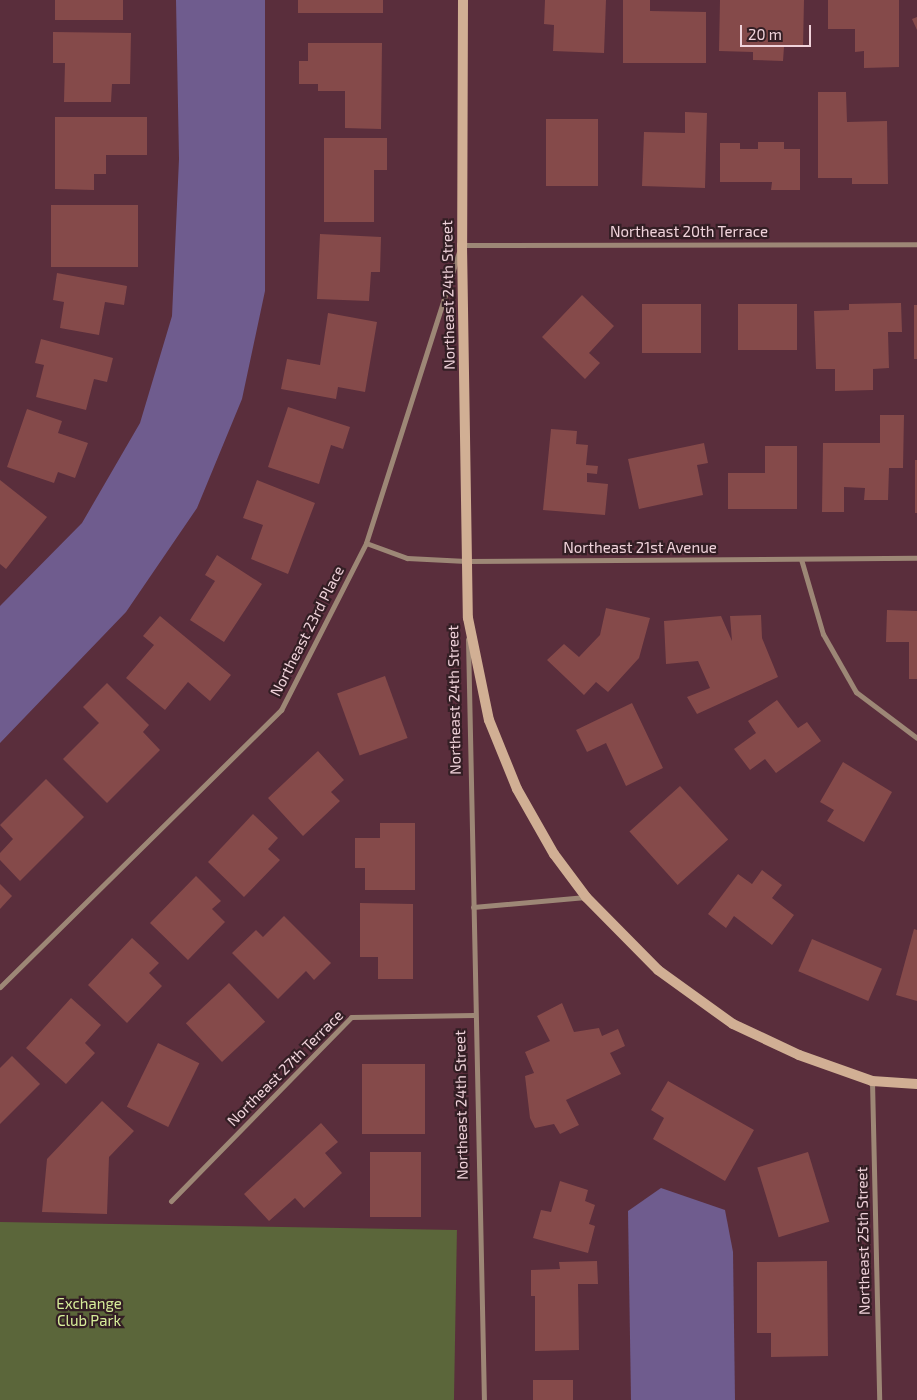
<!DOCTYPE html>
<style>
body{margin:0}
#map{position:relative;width:917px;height:1400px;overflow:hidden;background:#5a2e3c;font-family:"Exo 2",sans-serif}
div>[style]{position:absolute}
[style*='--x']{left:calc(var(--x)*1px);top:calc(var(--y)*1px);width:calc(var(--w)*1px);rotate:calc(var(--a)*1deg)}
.green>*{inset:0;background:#5b663a;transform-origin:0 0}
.water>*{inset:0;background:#6f5c8e}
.building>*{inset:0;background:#854a4a;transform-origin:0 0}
.street>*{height:5px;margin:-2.5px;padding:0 2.5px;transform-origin:2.5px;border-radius:2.5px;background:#9d8776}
.secondary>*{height:10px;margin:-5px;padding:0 5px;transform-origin:5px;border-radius:5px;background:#d1af94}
span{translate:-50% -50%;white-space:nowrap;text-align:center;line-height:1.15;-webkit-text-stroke:4.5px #331e24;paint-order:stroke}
.street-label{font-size:15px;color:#f0d3db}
.park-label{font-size:15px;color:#d6ed99}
.scale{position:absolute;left:740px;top:25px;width:71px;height:22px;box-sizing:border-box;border:2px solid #f0d3db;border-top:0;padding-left:6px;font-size:15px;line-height:18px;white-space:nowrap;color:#f0d3db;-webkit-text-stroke:4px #331e24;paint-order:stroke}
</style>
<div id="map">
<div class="green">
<div style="left:0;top:1222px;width:457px;height:178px;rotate:1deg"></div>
</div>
<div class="water">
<div style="clip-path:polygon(176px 0,265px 0,265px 291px,242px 399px,197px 508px,126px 612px,0 743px,0 606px,82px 523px,140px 423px,172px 316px,179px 159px)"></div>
<div style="clip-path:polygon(661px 1188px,725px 1210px,733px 1252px,735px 1400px,631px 1400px,628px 1211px)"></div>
</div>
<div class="building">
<div style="left:55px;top:0;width:68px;height:20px"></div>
<div style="left:298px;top:0;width:85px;height:13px"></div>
<div style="clip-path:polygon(545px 0,606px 0,604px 53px,553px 51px,554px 25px,544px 24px)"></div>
<div style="clip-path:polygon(623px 0,650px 0,650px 11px,706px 12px,706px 63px,623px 63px)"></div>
<div style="clip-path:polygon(720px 0,804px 0,803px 47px,784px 47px,783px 61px,753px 60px,753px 52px,719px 51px)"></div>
<div style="clip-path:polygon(828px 0,899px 0,899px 67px,864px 68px,864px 51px,855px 52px,855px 29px,828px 29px)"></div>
<div style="clip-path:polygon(917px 17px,917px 30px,912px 19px)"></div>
<div style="clip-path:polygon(53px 32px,131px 33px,130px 84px,112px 84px,111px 102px,64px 102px,65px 63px,53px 63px)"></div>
<div style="clip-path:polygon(308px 43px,382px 43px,381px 129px,345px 128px,345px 91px,318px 91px,318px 84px,299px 84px,299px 61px,308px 61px)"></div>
<div style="clip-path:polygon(818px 92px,846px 92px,847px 122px,887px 121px,888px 184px,852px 184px,852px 178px,818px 178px)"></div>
<div style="clip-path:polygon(685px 112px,707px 113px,705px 188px,642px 186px,644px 132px,685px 133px)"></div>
<div style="clip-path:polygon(55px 117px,147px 117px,147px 155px,106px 155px,106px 174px,94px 174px,94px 190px,55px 189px)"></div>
<div style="left:546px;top:119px;width:52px;height:67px"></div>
<div style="clip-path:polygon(324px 138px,387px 138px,387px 170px,374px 170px,374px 222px,324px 222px)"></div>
<div style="clip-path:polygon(758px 142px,784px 142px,784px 149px,800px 149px,800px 190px,771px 190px,772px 182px,720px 182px,720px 143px,740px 143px,740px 149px,758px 149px)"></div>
<div style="left:51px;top:205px;width:87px;height:62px"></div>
<div style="clip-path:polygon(320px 234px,381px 237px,380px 272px,371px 272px,369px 301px,317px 299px)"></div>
<div style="clip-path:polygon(57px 273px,127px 286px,124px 305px,105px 302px,99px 335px,60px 328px,64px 302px,53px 300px)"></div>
<div style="clip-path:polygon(582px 295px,614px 326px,589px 353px,600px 363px,585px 379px,542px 337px)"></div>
<div style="clip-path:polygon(901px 303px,902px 332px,888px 332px,889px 368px,873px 369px,873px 390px,835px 391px,835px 369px,816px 369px,814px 311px,849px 310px,849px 304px)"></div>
<div style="left:701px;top:304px;width:49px;height:59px;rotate:90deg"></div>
<div style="left:738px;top:304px;width:59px;height:46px"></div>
<div style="left:914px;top:305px;width:3px;height:54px"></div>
<div style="clip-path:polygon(328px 313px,377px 322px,365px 392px,338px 387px,336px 399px,281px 389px,287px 359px,320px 365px)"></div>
<div style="clip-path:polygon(41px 339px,113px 358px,107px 382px,94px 379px,86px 410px,36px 397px,44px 365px,35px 363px)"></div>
<div style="clip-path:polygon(288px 407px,350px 427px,343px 449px,331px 445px,319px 484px,268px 467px)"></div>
<div style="clip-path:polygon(27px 409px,62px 421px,58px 433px,88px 443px,75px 478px,58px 472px,54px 483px,7px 467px)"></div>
<div style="clip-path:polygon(880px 415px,904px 415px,903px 468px,889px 468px,888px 500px,864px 500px,865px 488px,844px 487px,844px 512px,822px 512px,823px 443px,880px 443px)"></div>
<div style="clip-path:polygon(551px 429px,577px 431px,576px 444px,588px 445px,586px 465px,598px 466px,597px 474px,587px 473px,587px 482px,608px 484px,605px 515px,543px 510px)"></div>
<div style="clip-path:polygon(704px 443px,708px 463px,697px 465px,703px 495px,639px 509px,628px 459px)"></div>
<div style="clip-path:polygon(765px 446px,797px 446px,797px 509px,728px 509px,728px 473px,765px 473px)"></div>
<div style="left:915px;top:460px;width:2px;height:53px"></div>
<div style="clip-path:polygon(0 480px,47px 517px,6px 569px,0 564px)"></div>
<div style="clip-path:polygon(257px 480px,315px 503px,288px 574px,251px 559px,263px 525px,243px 518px)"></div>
<div style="clip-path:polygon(217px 555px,262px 584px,224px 642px,190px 620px,215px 581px,205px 575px)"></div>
<div style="clip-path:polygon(606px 608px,650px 618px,639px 658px,608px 692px,596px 682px,584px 695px,547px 660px,564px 644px,579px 657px,600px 635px)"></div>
<div style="clip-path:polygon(887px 610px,917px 611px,917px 679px,909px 679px,909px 642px,886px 642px)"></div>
<div style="clip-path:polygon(761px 615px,762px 638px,778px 677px,697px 714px,687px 697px,710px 688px,698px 661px,666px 664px,664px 621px,721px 616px,732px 641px,730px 616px)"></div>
<div style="clip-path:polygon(160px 616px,231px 675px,210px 701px,188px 682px,165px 710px,126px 678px,154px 645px,143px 636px)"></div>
<div style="left:385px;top:676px;width:66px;height:51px;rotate:70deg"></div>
<div style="clip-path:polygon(107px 683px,149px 725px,143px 732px,160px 750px,107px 803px,63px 759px,99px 723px,83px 707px)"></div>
<div style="clip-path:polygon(777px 700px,798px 728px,807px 722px,821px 741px,776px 773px,765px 759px,750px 770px,734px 749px,756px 733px,748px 721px)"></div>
<div style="clip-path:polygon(632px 703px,663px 768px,626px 786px,606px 743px,587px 752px,576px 730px)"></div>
<div style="clip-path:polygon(318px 751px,344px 780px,331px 792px,340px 801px,303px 836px,268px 798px)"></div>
<div style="clip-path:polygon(843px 762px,892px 792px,864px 842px,827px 821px,834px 810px,820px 802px)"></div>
<div style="clip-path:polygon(46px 779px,84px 817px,20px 881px,0 860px,0 853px,13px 839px,0 825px)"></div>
<div style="left:680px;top:786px;width:72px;height:68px;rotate:48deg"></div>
<div style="clip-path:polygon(253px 814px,278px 838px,268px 849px,280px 860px,244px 897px,208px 862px)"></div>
<div style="clip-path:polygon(380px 823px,415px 823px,415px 890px,365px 890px,365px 868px,355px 868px,355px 838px,380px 838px)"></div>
<div style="clip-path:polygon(762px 870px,782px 885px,772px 898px,794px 915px,772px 945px,734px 916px,726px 928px,708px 914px,738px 874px,752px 884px)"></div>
<div style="clip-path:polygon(196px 876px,221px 901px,212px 909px,225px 922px,188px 960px,150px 923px)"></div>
<div style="clip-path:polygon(0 884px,12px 896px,0 909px)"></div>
<div style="clip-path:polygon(360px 903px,413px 904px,413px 979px,378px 979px,378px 957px,360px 957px)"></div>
<div style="clip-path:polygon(284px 916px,331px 963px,314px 980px,306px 971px,278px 999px,232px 953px,256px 930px,263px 937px)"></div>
<div style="clip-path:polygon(914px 929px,917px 930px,917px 1001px,896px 995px)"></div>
<div style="clip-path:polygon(132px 938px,159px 963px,149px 973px,162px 986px,127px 1023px,88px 985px)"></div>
<div style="left:812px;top:939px;width:76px;height:35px;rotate:23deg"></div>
<div style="left:229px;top:983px;width:53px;height:59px;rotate:47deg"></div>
<div style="clip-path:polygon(71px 998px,101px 1025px,85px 1043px,95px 1053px,66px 1084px,26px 1048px)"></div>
<div style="clip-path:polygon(562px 1003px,574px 1032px,599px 1028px,602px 1036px,618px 1029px,625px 1046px,610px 1053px,621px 1074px,566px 1100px,579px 1125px,560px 1134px,554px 1124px,535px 1128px,530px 1118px,525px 1076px,534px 1073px,525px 1052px,550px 1041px,537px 1016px)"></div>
<div style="left:158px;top:1043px;width:46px;height:71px;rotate:26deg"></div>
<div style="clip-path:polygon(12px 1056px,40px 1084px,0 1124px,0 1068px)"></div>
<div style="left:425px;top:1064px;width:70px;height:63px;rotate:90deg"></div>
<div style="clip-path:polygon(668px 1081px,754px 1130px,725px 1181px,653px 1139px,664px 1118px,651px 1110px)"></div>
<div style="clip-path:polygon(102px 1101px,134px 1131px,109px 1157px,107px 1214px,42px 1212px,47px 1159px)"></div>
<div style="clip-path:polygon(321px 1123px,338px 1142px,325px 1153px,342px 1173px,304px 1208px,295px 1198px,269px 1221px,244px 1194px)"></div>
<div style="left:370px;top:1152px;width:51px;height:65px"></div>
<div style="left:808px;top:1152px;width:73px;height:53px;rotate:73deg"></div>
<div style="clip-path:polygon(560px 1181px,588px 1190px,585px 1201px,595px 1205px,589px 1224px,595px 1226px,588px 1253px,533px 1238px,541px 1210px,551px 1212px)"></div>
<div style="clip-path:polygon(597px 1261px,598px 1284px,578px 1284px,579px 1350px,535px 1351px,535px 1296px,531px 1296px,531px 1270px,560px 1269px,559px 1262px)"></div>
<div style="clip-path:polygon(827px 1261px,828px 1356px,771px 1357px,771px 1333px,757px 1333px,757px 1262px)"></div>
<div style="left:573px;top:1380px;width:20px;height:40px;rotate:90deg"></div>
</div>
<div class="street">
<div style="--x:463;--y:245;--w:454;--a:-0.1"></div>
<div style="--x:366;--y:543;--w:44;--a:20.1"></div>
<div style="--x:407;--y:558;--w:59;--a:2.9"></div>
<div style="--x:466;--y:561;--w:451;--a:-0.4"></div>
<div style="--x:801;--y:559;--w:78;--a:73.7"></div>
<div style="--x:823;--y:634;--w:67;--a:60.4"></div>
<div style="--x:856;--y:692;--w:76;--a:37"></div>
<div style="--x:468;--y:639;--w:761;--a:88.8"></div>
<div style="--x:473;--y:907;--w:113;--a:-5.1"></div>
<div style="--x:0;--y:987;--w:395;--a:-44.6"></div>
<div style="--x:281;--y:710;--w:187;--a:-63"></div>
<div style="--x:366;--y:543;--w:305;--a:-72.3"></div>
<div style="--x:872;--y:1081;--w:319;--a:88.7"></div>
<div style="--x:171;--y:1201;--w:257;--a:-45.6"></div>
<div style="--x:351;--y:1017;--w:123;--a:-0.9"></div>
</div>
<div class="secondary">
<div style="--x:463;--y:0;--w:245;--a:90.2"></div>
<div style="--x:462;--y:245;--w:373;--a:89.1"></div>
<div style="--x:468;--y:618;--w:104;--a:78.4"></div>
<div style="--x:489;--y:720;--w:74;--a:67.9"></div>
<div style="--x:517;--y:789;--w:75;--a:60.4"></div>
<div style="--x:554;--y:854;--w:54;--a:53.3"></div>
<div style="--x:586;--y:897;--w:103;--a:45.4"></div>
<div style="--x:658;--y:970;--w:92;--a:35.8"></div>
<div style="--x:733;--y:1024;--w:73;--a:25.2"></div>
<div style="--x:799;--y:1055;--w:77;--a:19.6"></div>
<div style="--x:872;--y:1081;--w:45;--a:3.8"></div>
</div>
<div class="street-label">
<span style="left:689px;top:232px">Northeast 20th Terrace</span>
<span style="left:448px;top:295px;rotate:-91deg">Northeast 24th Street</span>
<span style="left:640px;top:548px">Northeast 21st Avenue</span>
<span style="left:307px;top:631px;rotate:-63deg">Northeast 23rd Place</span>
<span style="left:454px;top:700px;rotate:-91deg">Northeast 24th Street</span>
<span style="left:285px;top:1068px;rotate:-45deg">Northeast 27th Terrace</span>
<span style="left:461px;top:1105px;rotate:-91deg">Northeast 24th Street</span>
<span style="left:863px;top:1241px;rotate:-91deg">Northeast 25th Street</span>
</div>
<div class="park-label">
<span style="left:89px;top:1312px">Exchange<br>Club Park</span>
</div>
<div class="scale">20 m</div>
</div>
